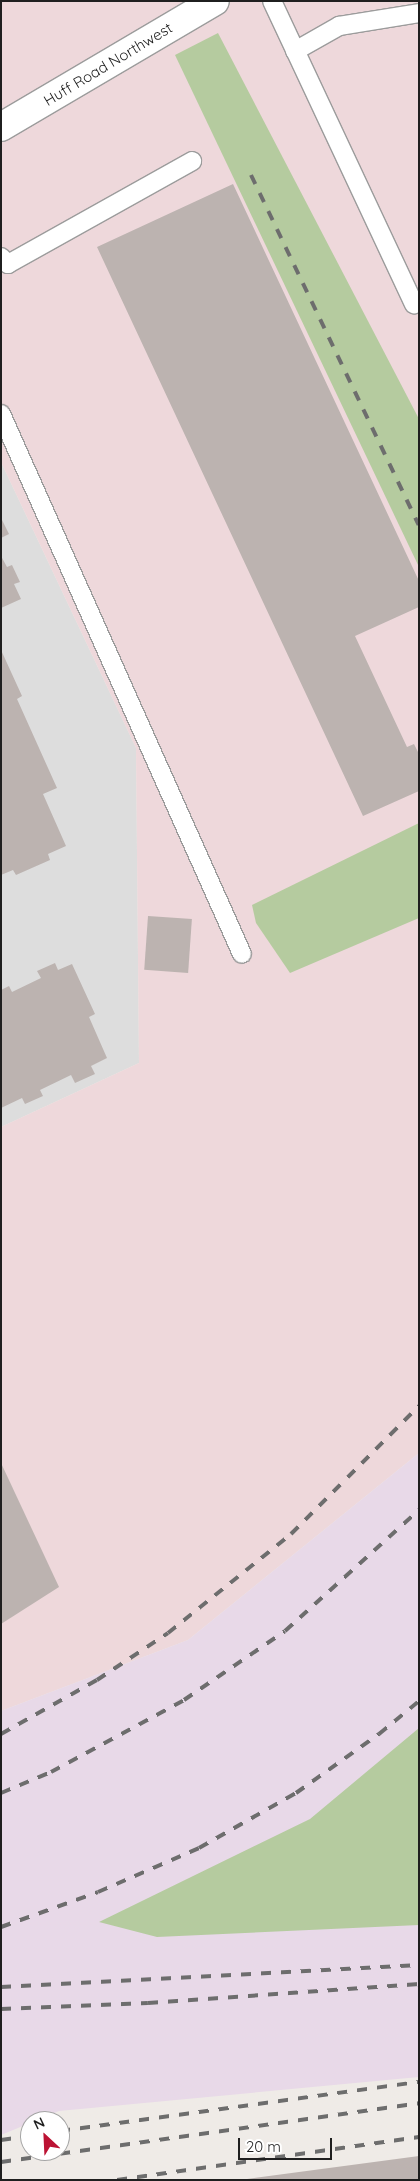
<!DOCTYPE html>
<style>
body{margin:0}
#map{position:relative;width:420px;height:2181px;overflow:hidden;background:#efebe7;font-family:Quicksand,sans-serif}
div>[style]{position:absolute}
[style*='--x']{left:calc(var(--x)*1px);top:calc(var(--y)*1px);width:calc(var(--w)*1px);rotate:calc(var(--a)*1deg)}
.residential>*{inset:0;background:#ddd}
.commercial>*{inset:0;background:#eed8db}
.industrial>*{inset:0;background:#e8d9e8}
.forest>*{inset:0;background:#b5cb9f}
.building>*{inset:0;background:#bcb3b0;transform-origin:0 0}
.roads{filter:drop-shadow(1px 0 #9c9c9c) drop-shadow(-1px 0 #9c9c9c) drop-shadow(0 1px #9c9c9c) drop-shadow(0 -1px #9c9c9c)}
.lane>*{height:18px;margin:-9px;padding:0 9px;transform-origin:9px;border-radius:9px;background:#fff}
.street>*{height:28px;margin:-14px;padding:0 14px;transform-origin:14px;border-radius:14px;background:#fff}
.rail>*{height:4px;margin-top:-2px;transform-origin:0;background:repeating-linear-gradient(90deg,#6d6d6d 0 10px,transparent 0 20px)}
span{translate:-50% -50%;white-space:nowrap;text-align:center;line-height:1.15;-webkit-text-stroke:4px #fff;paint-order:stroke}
.street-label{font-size:15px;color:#1f1f1f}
.frame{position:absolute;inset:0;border:2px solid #1f1f1f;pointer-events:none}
.north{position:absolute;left:20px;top:2111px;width:50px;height:50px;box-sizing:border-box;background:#fff;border:1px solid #a5a5a5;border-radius:50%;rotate:335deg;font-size:14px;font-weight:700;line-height:20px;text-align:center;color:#1f1f1f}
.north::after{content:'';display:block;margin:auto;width:18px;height:22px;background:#bc1334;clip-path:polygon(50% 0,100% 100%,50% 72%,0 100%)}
.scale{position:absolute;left:238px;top:2138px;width:94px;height:22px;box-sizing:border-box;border:2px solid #1f1f1f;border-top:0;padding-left:6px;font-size:15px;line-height:18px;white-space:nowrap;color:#1f1f1f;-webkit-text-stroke:4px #fff;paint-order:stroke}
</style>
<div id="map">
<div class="residential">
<div style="clip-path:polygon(1px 462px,136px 748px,139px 1063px,1px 1127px)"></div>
</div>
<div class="commercial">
<div style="clip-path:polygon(1px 1px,419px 1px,419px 1453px,188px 1640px,1px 1711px,1px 1127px,139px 1063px,136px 748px,1px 462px)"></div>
</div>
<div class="industrial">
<div style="clip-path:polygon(419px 1453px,419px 2077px,59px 2111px,1px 2135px,1px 1711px,188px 1640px)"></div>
</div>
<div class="forest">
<div style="clip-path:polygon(218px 33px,419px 419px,419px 567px,175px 55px)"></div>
<div style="clip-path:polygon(419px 823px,419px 918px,290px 973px,256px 923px,252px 905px)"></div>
<div style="clip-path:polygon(419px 1728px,419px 1925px,157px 1937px,99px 1922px,310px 1819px)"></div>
</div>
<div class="building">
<div style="clip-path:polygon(233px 184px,419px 581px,419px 607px,355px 636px,407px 747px,414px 744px,419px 754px,419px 791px,363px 816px,97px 247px)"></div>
<div style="clip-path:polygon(1px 518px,9px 534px,1px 538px)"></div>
<div style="clip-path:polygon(1px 556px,7px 567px,12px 565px,20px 582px,14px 584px,21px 599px,1px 608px)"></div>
<div style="clip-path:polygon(1px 650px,22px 696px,17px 699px,57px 788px,43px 794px,66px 846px,48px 854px,50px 860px,16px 875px,13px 870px,1px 875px)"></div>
<div style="left:148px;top:916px;width:44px;height:54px;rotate:4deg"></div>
<div style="clip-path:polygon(55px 963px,58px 970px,72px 964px,95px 1014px,89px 1017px,107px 1058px,91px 1066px,95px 1074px,75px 1083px,71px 1075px,40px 1090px,43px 1096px,25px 1104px,22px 1098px,1px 1108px,1px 990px,9px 986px,12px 992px,41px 978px,37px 971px)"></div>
<div style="clip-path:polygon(1px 1463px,59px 1587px,1px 1624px)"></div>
<div style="clip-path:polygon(419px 2156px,419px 2180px,247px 2180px,247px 2179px)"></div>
</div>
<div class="roads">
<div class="lane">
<div style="--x:272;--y:1;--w:335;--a:64.9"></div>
<div style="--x:295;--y:51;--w:51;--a:-29.6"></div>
<div style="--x:339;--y:26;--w:81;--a:-9.2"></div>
<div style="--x:1;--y:257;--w:10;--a:45"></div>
<div style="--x:8;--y:264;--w:211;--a:-29.2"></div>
<div style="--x:1;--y:414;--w:591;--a:65.95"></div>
</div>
<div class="street">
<div style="--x:1;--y:127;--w:248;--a:-30.5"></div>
</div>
</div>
<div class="rail">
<div style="--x:251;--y:175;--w:388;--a:64.4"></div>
<div style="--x:1;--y:1734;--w:110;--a:-29.4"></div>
<div style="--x:97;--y:1680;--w:85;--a:-33.5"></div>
<div style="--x:168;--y:1633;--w:158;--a:-38.8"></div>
<div style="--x:291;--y:1534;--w:181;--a:-45"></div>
<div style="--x:1;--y:1793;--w:54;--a:-22.8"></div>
<div style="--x:51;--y:1772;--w:151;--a:-28.4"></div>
<div style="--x:184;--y:1700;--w:122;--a:-34.3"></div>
<div style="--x:285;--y:1631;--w:181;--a:-42.1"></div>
<div style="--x:1;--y:1927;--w:103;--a:-19.8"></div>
<div style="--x:98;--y:1892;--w:110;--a:-23.5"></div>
<div style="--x:199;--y:1848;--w:112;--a:-29.6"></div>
<div style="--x:296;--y:1793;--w:102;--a:-35.4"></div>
<div style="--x:379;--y:1734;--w:52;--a:-39.5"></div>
<div style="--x:1;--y:1987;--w:419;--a:-3"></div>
<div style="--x:1;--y:2009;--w:147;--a:-2.3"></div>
<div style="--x:148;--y:2003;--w:272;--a:-4"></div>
<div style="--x:60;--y:2131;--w:362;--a:-7.8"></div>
<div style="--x:1;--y:2140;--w:29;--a:-8"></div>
<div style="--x:1;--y:2162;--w:422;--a:-8"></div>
<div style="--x:117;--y:2180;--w:305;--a:-8.1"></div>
</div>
<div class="street-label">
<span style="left:108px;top:64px;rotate:-31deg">Huff Road Northwest</span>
</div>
<div class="frame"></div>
<div class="north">N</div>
<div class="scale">20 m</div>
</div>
